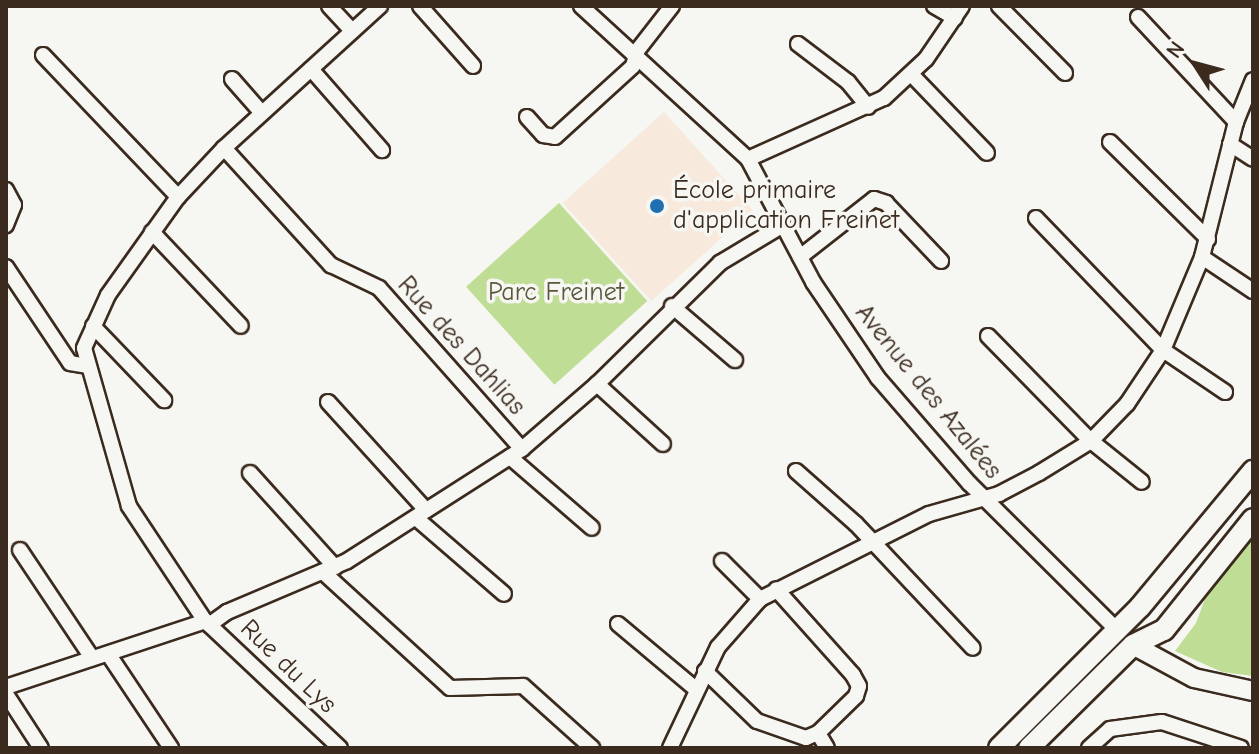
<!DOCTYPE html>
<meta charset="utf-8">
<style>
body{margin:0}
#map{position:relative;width:1259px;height:754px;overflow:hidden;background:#f6f6f2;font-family:"Comic Neue",sans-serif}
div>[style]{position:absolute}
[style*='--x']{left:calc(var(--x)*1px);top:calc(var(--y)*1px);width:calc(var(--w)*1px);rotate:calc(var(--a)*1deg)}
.built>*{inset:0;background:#f7e9dc;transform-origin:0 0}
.green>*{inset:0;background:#c0dd95;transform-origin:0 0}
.roads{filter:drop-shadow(2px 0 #3b2a1e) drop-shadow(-2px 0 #3b2a1e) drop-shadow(0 2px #3b2a1e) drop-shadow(0 -2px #3b2a1e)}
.minor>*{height:14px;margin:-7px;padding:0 7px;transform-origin:7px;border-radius:7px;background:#f6f6f2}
.tertiary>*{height:18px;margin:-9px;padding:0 9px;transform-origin:9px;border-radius:9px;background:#f6f6f2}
.secondary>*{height:20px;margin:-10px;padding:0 10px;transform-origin:10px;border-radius:10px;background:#f6f6f2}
.dots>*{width:22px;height:22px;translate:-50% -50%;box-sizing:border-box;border:4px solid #f6f6f2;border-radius:50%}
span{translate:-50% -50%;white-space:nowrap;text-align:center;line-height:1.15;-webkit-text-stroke:7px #f6f6f2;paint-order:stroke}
.poi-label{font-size:26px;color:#3b2a1e}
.left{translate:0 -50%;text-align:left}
.park-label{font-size:26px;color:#5c573c}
.street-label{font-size:26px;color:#3b2a1e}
.frame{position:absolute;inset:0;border:8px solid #3b2a1e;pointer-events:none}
.north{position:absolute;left:1155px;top:24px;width:80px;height:80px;-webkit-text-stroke:6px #f6f6f2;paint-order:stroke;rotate:306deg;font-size:22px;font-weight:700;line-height:32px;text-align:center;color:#3b2a1e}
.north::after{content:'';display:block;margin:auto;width:28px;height:36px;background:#3b2a1e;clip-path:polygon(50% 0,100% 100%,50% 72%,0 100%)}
</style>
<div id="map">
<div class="built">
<div style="left:664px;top:112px;width:132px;height:136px;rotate:48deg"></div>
</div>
<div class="green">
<div style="left:559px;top:203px;width:132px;height:125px;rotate:48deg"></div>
<div style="clip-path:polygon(1253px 532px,1253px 676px,1222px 672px,1175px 651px,1196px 623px,1209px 588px)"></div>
</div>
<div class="roads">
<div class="minor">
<div style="--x:329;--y:6;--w:34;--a:47"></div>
<div style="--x:420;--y:6;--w:80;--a:48.5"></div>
<div style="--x:581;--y:6;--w:226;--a:42.5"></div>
<div style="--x:748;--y:159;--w:139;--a:62.1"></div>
<div style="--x:813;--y:282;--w:116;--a:55.9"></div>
<div style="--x:878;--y:378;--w:139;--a:49.1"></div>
<div style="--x:969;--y:483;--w:210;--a:44.8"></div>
<div style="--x:934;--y:6;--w:24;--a:30"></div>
<div style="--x:999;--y:6;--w:94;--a:45.4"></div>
<div style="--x:1138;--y:17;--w:144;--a:47"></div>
<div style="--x:798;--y:44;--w:63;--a:37.2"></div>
<div style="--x:848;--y:82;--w:32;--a:51"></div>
<div style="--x:43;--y:55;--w:196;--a:46.4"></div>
<div style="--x:311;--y:69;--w:108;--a:48.8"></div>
<div style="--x:912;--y:75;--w:108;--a:46.1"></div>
<div style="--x:232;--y:79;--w:45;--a:48.6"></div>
<div style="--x:527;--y:117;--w:24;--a:48"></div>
<div style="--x:543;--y:135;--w:12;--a:9"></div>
<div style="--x:555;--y:137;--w:105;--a:-42.3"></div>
<div style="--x:633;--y:66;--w:16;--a:-75"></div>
<div style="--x:637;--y:51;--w:57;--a:-52.1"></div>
<div style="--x:1110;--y:142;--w:138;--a:44.7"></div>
<div style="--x:1230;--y:144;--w:27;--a:33"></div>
<div style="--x:224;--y:148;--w:159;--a:47.6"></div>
<div style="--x:331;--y:265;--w:53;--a:25.6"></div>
<div style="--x:379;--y:288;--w:215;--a:48.4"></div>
<div style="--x:748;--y:159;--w:149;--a:-24.2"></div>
<div style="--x:884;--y:98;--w:57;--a:-42.9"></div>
<div style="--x:926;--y:59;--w:64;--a:-55.8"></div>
<div style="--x:6;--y:190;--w:17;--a:62"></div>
<div style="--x:14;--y:205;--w:22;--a:112"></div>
<div style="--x:1036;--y:218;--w:183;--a:46.1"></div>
<div style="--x:1163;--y:350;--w:75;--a:34.1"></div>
<div style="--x:152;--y:232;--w:129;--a:46.6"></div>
<div style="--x:800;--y:257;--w:94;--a:-38.1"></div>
<div style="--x:874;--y:199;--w:13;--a:18"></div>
<div style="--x:886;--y:203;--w:80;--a:46.5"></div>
<div style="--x:1202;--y:257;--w:61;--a:33.7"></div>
<div style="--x:6;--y:267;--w:115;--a:56.3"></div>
<div style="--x:70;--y:363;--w:17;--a:10"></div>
<div style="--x:672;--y:306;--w:83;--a:40.6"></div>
<div style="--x:93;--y:326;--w:103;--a:46.2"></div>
<div style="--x:988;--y:336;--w:147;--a:45.6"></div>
<div style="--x:1091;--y:441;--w:65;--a:38.8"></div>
<div style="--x:597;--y:384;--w:89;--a:42.3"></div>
<div style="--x:328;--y:402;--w:146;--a:47.8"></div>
<div style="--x:510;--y:457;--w:108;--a:40.9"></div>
<div style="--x:796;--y:471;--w:80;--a:41.5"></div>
<div style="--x:856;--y:524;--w:170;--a:46.7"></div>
<div style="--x:250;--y:473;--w:127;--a:47.9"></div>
<div style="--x:416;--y:518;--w:116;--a:40.8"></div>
<div style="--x:20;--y:550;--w:130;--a:56.3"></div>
<div style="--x:722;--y:561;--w:54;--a:45"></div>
<div style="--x:323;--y:572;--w:172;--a:42.4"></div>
<div style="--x:450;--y:688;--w:73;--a:-1.6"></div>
<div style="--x:523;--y:686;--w:93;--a:41.9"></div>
<div style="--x:618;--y:624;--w:103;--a:39.9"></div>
<div style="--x:209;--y:625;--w:22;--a:-36"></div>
<div style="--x:227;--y:612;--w:130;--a:-23"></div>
<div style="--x:347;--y:561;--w:208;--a:-32.6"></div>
<div style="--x:522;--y:449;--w:99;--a:-40.9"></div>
<div style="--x:597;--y:384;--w:173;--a:-44.5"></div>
<div style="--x:720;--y:263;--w:74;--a:-31.1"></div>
<div style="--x:109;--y:655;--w:112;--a:56.3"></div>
<div style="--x:705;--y:671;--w:72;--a:43.9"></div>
<div style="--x:757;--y:721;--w:52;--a:19.1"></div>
<div style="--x:806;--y:738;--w:13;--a:-23"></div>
<div style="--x:818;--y:733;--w:53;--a:-44.2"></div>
<div style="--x:856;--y:696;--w:10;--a:-73"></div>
<div style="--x:859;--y:686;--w:13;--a:-119"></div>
<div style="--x:853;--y:675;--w:115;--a:-131.8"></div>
<div style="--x:6;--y:687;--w:210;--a:-18.3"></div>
<div style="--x:6;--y:694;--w:64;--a:57.1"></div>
<div style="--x:818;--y:733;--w:17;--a:59"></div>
<div style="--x:340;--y:748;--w:185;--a:-136.7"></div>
<div style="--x:205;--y:621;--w:138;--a:-123.5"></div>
<div style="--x:129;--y:506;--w:164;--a:-105.9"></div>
<div style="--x:84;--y:348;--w:58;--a:-65.6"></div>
<div style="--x:108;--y:295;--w:120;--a:-54.5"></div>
<div style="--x:178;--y:197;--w:67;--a:-46.8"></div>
<div style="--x:224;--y:148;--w:211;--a:-42.3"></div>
<div style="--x:670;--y:748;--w:112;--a:-64.6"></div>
<div style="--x:718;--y:647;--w:64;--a:-48.8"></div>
<div style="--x:760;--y:599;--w:189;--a:-26.7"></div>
<div style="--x:929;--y:514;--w:73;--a:-15.9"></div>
<div style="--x:999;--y:494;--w:45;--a:-27.7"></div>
<div style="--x:1039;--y:473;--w:61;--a:-31.6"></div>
<div style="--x:1091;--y:441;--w:52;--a:-45.8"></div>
<div style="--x:1127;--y:404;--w:65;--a:-56.3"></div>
<div style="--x:1163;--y:350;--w:101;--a:-67.2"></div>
<div style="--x:1202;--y:257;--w:139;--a:-75.9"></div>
<div style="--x:1236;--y:122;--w:45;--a:-68"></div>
<div style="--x:1089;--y:748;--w:28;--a:-42"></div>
<div style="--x:1110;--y:729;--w:52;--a:-7.7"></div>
<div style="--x:1162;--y:722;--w:83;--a:18.2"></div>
</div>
<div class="tertiary">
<div style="--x:1133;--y:645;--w:69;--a:28.4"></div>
<div style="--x:1194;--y:678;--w:60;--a:12.4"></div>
</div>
<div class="secondary">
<div style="--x:999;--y:748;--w:199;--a:-45"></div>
<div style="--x:1140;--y:607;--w:177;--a:-50.3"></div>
<div style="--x:1029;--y:748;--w:146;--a:-44.7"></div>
<div style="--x:1133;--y:645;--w:34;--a:-26"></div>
<div style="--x:1164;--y:630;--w:142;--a:-51.3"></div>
</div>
</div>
<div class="dots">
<div style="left:657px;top:206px;background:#1f6fb2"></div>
</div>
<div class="poi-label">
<span class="left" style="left:673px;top:206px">École primaire<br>d'application Freinet</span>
</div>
<div class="park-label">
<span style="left:556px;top:293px">Parc Freinet</span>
</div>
<div class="street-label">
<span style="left:461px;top:346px;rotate:48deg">Rue des Dahlias</span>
<span style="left:928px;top:392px;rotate:51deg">Avenue des Azalées</span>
<span style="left:288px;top:667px;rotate:44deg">Rue du Lys</span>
</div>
<div class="frame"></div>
<div class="north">N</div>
</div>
